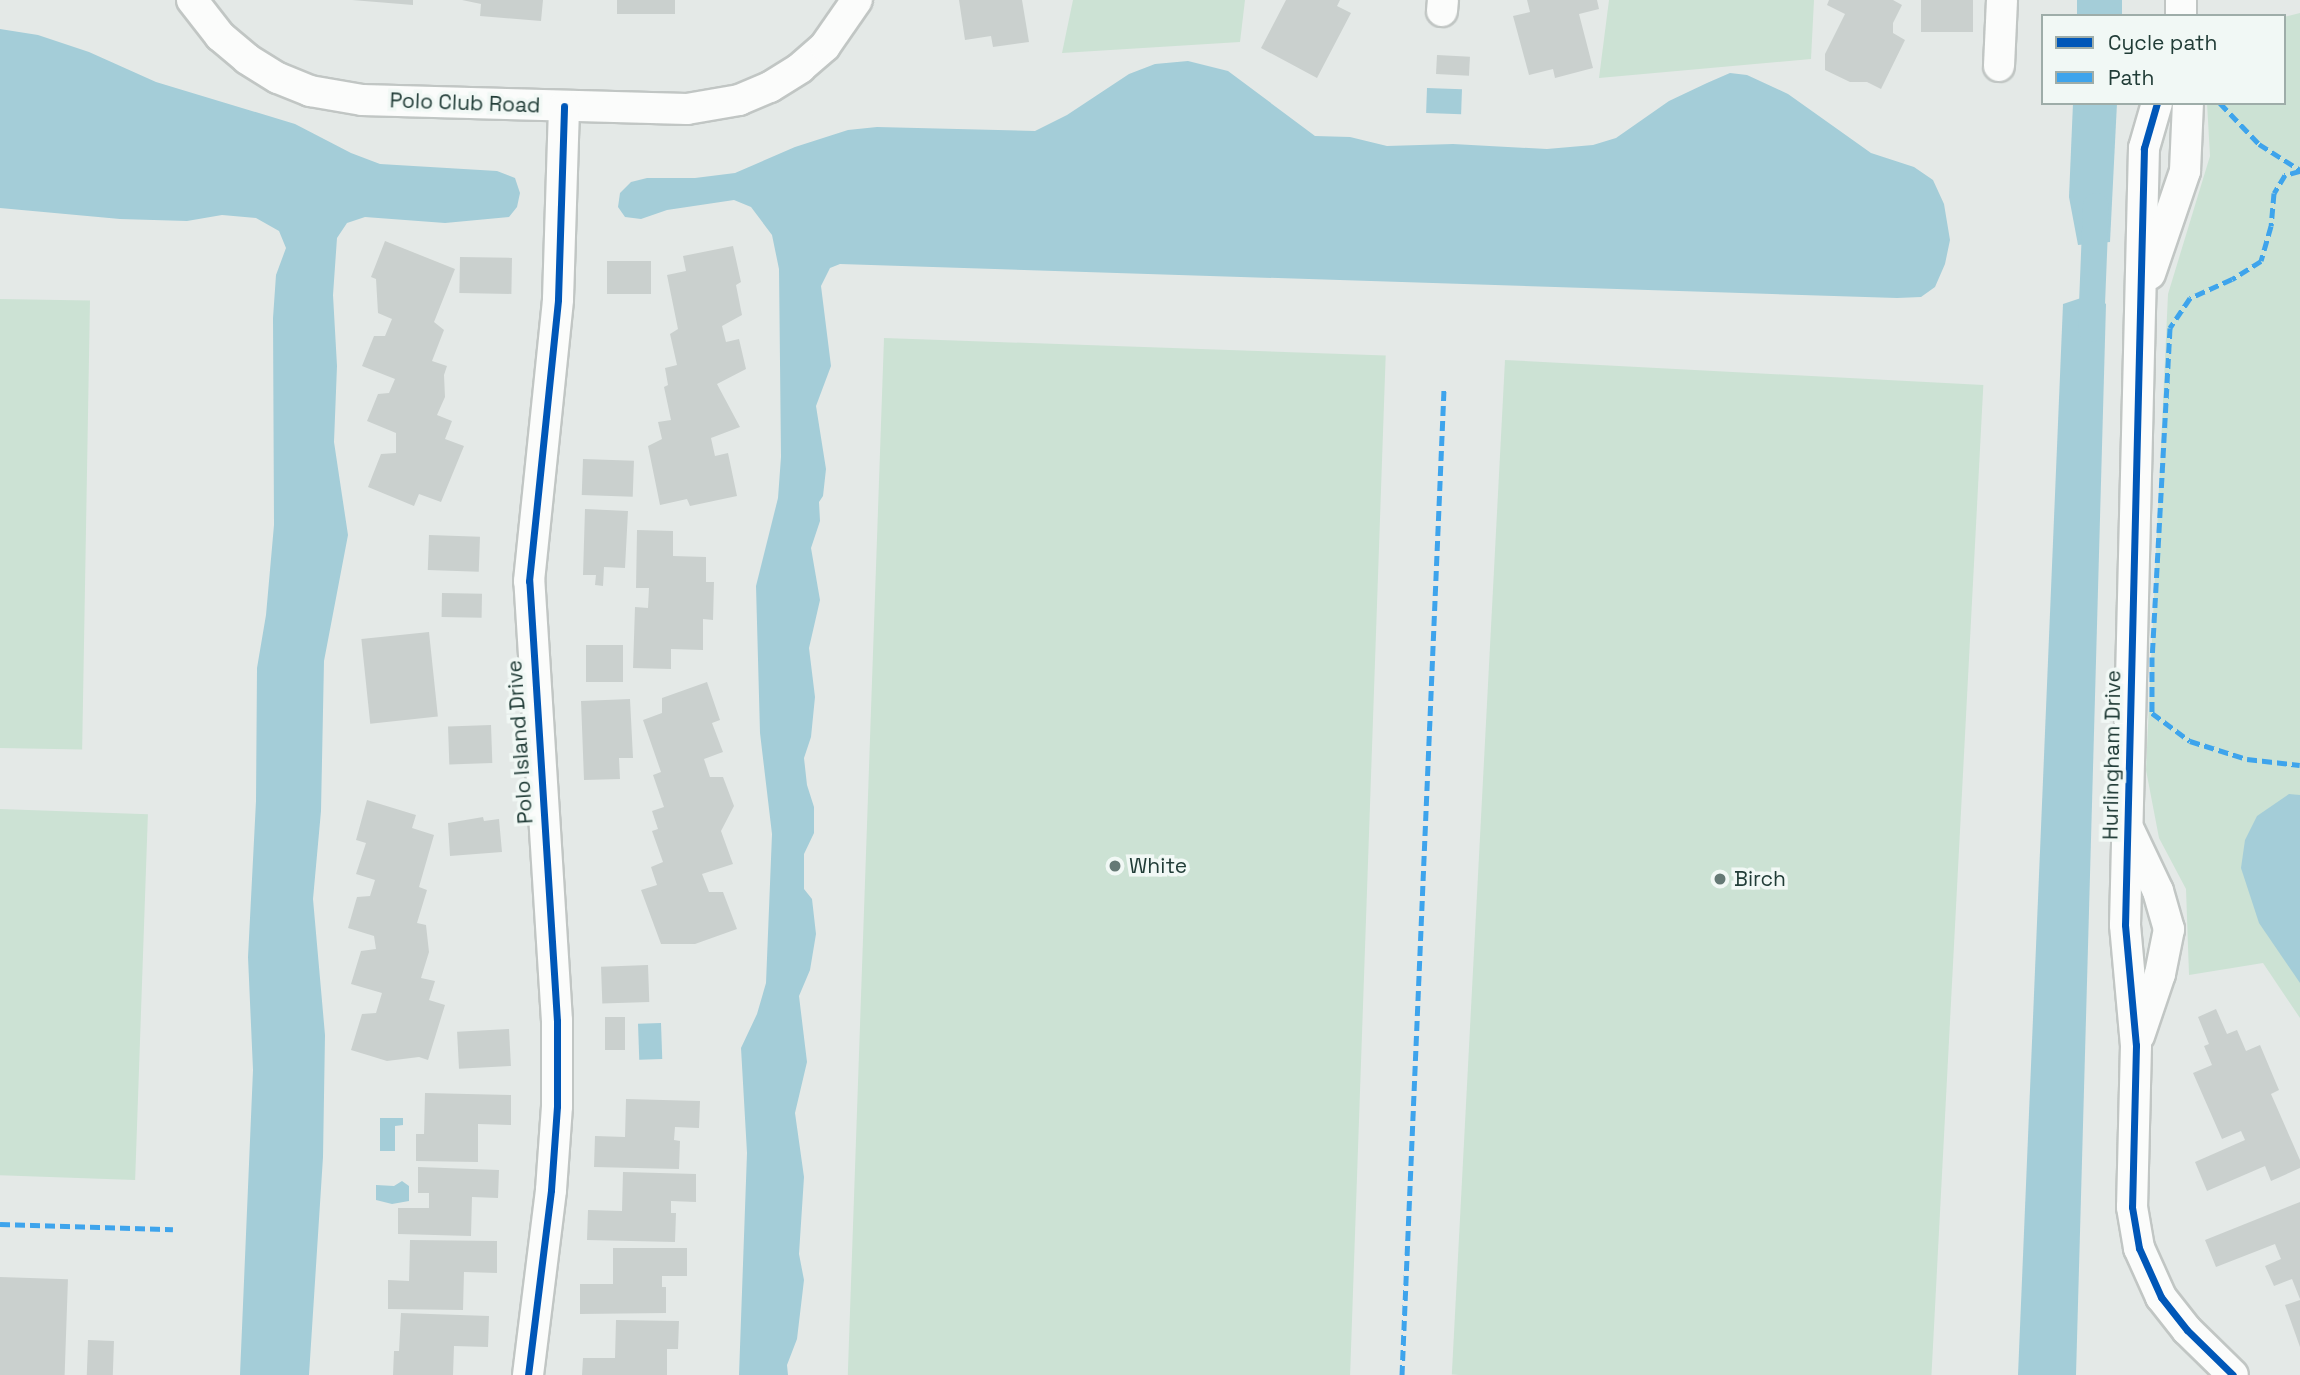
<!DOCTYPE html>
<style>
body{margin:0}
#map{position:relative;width:2300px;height:1375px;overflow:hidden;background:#e4e9e7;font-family:"Space Grotesk",sans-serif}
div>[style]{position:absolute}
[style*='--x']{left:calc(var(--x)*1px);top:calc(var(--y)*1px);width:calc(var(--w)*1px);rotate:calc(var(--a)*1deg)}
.green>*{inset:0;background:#cce2d4;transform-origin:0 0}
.water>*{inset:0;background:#a4cdd8;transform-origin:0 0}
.canal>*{height:26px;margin:-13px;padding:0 13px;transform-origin:13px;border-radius:13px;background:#a4cdd8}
.building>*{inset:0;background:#cad0ce;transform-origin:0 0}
.roads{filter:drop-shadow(2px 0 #c1c6c4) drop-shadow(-2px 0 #c1c6c4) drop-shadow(0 2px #c1c6c4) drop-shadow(0 -2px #c1c6c4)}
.minor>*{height:30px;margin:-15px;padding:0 15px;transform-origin:15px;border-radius:15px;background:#fbfcfb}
.quiet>*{height:5px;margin-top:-2.5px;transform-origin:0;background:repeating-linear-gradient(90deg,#3ea4ec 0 10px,transparent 0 15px)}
.cycleway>*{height:7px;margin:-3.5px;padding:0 3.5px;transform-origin:3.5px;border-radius:3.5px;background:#0057b8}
.dots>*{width:19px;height:19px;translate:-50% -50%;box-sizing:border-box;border:4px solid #f1f8f5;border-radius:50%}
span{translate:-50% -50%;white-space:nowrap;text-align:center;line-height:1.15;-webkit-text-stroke:7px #f1f8f5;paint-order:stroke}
.street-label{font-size:21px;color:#213c37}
.poi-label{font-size:21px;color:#213c37}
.left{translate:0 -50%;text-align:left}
.legend{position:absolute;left:2041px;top:14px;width:245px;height:91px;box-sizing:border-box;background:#f1f8f5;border:2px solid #9eada9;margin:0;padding:9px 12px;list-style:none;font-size:21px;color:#213c37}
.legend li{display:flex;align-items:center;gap:14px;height:35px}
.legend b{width:35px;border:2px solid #9eada9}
</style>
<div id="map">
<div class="green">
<div style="clip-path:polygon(1073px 0,1245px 0,1240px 42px,1062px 53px)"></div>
<div style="clip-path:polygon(1609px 0,1814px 0,1811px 59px,1599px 78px)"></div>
<div style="clip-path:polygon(2300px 13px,2300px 1018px,2263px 963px,2189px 975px,2186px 889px,2159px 838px,2146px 770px,2168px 294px,2210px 156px,2207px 103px,2284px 103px,2284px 17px)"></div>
<div style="left:0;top:299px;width:90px;height:449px;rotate:1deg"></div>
<div style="left:884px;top:338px;width:502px;height:1038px;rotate:2deg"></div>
<div style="left:1505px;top:360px;width:479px;height:1016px;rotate:3deg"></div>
<div style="left:0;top:809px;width:148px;height:366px;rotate:2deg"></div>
</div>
<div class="water">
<div style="left:2077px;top:0;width:45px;height:16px"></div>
<div style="clip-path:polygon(0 29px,38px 35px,89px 52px,156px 82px,295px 124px,351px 153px,380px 164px,497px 171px,515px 178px,520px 193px,517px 207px,509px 217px,445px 223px,365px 217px,347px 223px,337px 238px,333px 295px,337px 366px,334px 442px,348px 535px,324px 661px,321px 811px,313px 899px,325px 1035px,323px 1157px,309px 1375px,240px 1375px,253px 1070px,248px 957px,256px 801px,257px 668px,266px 615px,274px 525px,273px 318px,276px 275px,286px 248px,279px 231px,256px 218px,222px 215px,187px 221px,120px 219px,0 208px)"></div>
<div style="clip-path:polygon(1188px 61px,1228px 71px,1315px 136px,1350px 137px,1387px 146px,1453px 144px,1547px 149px,1593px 145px,1616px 138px,1669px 101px,1707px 83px,1730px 73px,1747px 75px,1788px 94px,1871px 153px,1914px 167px,1933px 180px,1944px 204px,1950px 240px,1945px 264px,1935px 287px,1921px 297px,1897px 298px,840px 264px,830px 268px,821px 286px,831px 366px,816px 406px,826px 469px,823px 496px,819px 502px,820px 521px,811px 548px,820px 600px,809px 648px,815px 697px,811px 737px,804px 758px,807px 785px,814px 807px,814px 833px,804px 854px,804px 889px,812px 899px,816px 934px,810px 970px,799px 996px,807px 1062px,795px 1113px,804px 1177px,799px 1254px,804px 1280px,797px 1339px,787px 1365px,788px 1375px,739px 1375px,747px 1153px,741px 1048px,757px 1014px,766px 983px,772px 834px,760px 733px,756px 586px,778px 498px,781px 457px,779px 269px,772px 235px,751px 207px,734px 200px,667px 210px,641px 219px,625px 217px,618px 207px,620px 193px,631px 182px,647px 178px,695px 178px,735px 173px,795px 147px,848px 130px,877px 127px,1035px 131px,1067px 115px,1129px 74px,1155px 64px)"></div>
<div style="left:1427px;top:88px;width:35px;height:25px;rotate:2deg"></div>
<div style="clip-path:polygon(2073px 103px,2117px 103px,2110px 242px,2078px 245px,2069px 197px)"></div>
<div style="clip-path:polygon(2093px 294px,2106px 304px,2076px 1375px,2018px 1375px,2063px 304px)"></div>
<div style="clip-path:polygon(2289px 794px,2300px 795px,2300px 983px,2259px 923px,2241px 868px,2245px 840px,2257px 816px)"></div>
<div style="left:661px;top:1023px;width:36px;height:23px;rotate:88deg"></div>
<div style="clip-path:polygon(380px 1118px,403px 1118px,403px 1125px,395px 1126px,395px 1151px,380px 1151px)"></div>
<div style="clip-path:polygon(402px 1181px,409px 1186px,409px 1201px,392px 1204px,376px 1200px,376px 1185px,394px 1186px)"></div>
</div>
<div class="canal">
<div style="--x:2091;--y:329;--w:123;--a:-87.7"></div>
</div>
<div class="building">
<div style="clip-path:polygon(352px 0,413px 0,413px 5px)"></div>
<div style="clip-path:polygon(462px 0,543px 0,541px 21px,480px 16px,481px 4px)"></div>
<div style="left:617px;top:0;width:58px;height:14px"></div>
<div style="clip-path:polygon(959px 0,1022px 0,1029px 42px,993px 47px,991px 36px,965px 40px)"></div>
<div style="clip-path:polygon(1286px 0,1340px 0,1337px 6px,1351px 13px,1317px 78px,1261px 48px)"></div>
<div style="clip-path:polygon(1527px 0,1597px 0,1599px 9px,1579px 14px,1593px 68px,1555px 78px,1553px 69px,1529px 75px,1513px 16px,1530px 12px)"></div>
<div style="clip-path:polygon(1829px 0,1893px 0,1902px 5px,1893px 23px,1893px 33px,1905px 40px,1881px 89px,1867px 82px,1850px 82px,1825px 70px,1825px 54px,1845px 14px,1827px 5px)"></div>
<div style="left:1921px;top:0;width:52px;height:32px"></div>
<div style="left:1437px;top:55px;width:33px;height:19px;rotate:3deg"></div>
<div style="clip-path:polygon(385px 241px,455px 269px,434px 322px,444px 330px,432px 361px,447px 366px,444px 375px,445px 397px,437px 415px,452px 421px,445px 439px,464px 446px,441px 502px,419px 494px,414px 506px,368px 487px,381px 454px,396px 453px,396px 433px,367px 421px,378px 394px,389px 393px,395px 379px,362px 366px,374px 336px,385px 336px,392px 319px,378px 313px,376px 279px,371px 277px)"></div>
<div style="clip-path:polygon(733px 246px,741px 282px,736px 285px,742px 315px,722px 326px,726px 342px,739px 339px,746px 369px,717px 384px,740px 427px,711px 438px,715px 456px,728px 453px,737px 496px,690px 506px,687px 499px,660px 505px,648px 446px,662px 439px,658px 422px,671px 420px,664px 387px,668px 385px,665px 368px,677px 365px,670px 334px,678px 329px,667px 275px,686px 271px,683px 256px)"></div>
<div style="left:460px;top:257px;width:52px;height:36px;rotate:1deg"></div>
<div style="left:607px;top:261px;width:44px;height:33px"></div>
<div style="left:583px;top:459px;width:51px;height:36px;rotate:2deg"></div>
<div style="clip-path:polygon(585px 509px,628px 511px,625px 568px,604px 567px,603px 586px,595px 585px,596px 575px,583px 575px)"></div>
<div style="clip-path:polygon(637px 530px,673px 531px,673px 556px,706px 557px,706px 582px,714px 582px,713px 620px,703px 619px,703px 650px,671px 649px,671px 669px,633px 668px,635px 607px,648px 608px,649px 588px,636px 588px)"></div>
<div style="left:429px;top:535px;width:51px;height:35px;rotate:2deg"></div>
<div style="left:442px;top:593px;width:40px;height:24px;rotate:1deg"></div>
<div style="left:429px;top:632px;width:85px;height:68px;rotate:84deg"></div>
<div style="left:586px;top:645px;width:37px;height:37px"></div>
<div style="clip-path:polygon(707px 682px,720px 720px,712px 723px,723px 752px,704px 759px,710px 777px,723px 777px,734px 806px,721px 831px,733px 864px,702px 874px,709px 892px,723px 892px,737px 929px,695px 944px,661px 944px,641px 890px,657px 885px,651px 867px,663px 862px,652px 831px,658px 829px,652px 811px,664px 807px,653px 775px,661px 772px,643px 720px,662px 713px,662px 698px)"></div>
<div style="clip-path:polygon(630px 699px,633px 758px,619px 758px,620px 779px,584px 780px,581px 701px)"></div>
<div style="left:491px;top:725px;width:38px;height:43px;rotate:88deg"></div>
<div style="clip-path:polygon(367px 800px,416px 815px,412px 828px,434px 835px,419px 887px,427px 890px,417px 923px,426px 925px,429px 952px,421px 978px,435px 981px,429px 1000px,445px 1005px,428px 1060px,419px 1057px,387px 1061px,351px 1050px,362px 1014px,376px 1013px,382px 993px,351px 984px,361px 951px,376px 949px,374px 936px,348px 928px,357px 897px,370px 896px,375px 880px,356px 874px,366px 843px,356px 840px)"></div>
<div style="clip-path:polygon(483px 817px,484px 821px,499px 819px,502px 852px,450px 856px,448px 823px)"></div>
<div style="left:648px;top:965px;width:37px;height:47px;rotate:88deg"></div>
<div style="clip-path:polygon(2216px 1009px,2227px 1034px,2237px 1030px,2246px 1051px,2260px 1045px,2279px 1090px,2271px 1094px,2300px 1160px,2300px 1168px,2271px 1181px,2265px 1166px,2207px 1191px,2195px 1162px,2245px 1140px,2241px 1131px,2222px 1139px,2193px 1073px,2212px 1065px,2204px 1046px,2209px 1044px,2198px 1017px)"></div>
<div style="left:605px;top:1017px;width:20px;height:33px"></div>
<div style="left:509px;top:1029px;width:37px;height:52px;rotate:87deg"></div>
<div style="clip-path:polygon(425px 1093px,511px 1095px,511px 1125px,478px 1124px,478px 1162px,416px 1161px,416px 1134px,424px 1134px)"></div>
<div style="clip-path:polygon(626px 1099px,700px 1101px,699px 1128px,675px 1127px,674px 1140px,680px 1141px,679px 1169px,594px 1167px,595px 1136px,625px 1137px)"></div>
<div style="clip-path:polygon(418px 1167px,499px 1170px,498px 1198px,472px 1197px,471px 1236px,398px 1234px,398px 1208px,429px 1208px,429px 1193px,418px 1193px)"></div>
<div style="clip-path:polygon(623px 1172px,696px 1174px,696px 1202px,671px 1201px,671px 1213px,676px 1213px,675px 1242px,587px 1240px,588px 1210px,622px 1211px)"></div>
<div style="clip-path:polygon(2300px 1202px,2300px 1299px,2292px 1279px,2274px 1286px,2265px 1266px,2281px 1259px,2275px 1244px,2216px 1267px,2205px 1240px)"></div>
<div style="clip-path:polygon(410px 1240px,497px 1241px,497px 1273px,464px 1272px,463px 1310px,388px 1309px,388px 1280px,409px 1281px)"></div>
<div style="clip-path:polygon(613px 1248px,687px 1248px,687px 1276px,662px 1276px,662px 1287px,666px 1287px,666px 1313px,580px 1314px,580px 1284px,613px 1284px)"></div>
<div style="left:0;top:1277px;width:68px;height:98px;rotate:2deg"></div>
<div style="clip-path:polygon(2300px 1300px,2300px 1347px,2285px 1305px)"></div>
<div style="clip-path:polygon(401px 1313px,489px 1316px,488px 1347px,454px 1346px,453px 1375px,393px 1375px,394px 1351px,399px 1351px)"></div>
<div style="clip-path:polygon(616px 1320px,679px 1321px,678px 1349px,667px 1349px,667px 1375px,582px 1375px,583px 1358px,615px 1358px)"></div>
<div style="left:88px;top:1340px;width:26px;height:35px;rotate:2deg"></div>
</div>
<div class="roads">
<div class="minor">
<div style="--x:192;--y:0;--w:46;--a:52.1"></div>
<div style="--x:220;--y:36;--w:35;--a:40"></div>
<div style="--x:247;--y:59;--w:36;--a:32"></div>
<div style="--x:278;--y:78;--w:35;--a:22"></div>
<div style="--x:310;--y:91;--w:53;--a:9.8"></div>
<div style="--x:362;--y:100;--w:325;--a:1.6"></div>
<div style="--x:687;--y:109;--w:53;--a:-9.8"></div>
<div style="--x:739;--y:100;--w:34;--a:-23"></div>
<div style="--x:770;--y:87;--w:36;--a:-32"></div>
<div style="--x:800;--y:68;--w:33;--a:-41"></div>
<div style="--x:825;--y:46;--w:56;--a:-55.2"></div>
<div style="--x:1442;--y:11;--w:11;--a:-85"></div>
<div style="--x:2181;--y:16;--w:16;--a:-90"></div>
<div style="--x:1999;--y:66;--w:66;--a:-87.4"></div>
<div style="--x:2157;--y:103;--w:47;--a:106.1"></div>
<div style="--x:2144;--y:148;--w:777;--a:91.4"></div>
<div style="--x:2125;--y:925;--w:121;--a:84.8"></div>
<div style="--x:2136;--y:1045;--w:162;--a:91.4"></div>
<div style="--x:2132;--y:1207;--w:42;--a:80.3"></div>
<div style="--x:2139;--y:1248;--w:54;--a:65.8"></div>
<div style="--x:2161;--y:1297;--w:42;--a:51.8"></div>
<div style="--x:2187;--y:1330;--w:64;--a:44.4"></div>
<div style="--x:2150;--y:274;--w:109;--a:-71.2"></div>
<div style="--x:2185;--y:171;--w:68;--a:-87.5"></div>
<div style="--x:2130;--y:832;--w:65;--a:64.6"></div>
<div style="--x:2158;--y:891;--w:40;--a:74"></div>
<div style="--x:2169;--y:929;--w:46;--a:101.3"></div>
<div style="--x:2160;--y:974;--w:65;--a:108.7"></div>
<div style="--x:528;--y:1375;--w:186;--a:-82.9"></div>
<div style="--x:551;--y:1190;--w:84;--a:-85.9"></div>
<div style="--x:557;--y:1106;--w:85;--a:-90"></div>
<div style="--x:557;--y:1021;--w:441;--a:-93.6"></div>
<div style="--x:529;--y:581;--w:283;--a:-84.1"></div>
<div style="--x:558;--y:299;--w:193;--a:-88.2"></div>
</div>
</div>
<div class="quiet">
<div style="--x:2220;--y:103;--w:57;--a:46.4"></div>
<div style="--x:2259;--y:144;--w:49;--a:32.4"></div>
<div style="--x:2300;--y:171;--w:16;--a:165"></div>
<div style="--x:2285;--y:175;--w:21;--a:121"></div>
<div style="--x:2274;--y:193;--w:33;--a:95"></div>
<div style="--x:2271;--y:226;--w:36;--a:106"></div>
<div style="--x:2261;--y:261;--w:34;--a:148"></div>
<div style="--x:2232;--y:279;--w:46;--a:155.7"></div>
<div style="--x:2190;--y:298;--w:36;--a:124"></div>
<div style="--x:2170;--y:328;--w:329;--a:93.1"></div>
<div style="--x:2152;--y:657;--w:56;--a:90"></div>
<div style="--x:2152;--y:713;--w:47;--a:36.4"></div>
<div style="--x:2190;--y:741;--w:60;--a:17.5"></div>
<div style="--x:2247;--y:759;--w:53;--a:6.5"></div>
<div style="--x:0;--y:1224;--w:173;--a:1.7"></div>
<div style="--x:1402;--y:1375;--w:986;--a:-87.56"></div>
</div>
<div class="cycleway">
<div style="--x:2157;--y:103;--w:47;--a:106.1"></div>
<div style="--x:2144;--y:148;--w:777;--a:91.4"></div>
<div style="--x:2125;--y:925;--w:121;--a:84.8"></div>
<div style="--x:2136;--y:1045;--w:162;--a:91.4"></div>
<div style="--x:2132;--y:1207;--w:42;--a:80.3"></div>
<div style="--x:2139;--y:1248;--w:54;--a:65.8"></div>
<div style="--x:2161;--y:1297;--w:42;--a:51.8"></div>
<div style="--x:2187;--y:1330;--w:64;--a:44.4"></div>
<div style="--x:528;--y:1375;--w:186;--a:-82.9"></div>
<div style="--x:551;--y:1190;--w:84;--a:-85.9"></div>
<div style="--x:557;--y:1106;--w:85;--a:-90"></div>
<div style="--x:557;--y:1021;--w:441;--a:-93.6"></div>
<div style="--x:529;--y:581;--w:283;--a:-84.1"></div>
<div style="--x:558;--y:299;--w:193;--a:-88.2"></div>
</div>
<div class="dots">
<div style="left:1115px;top:866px;background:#657975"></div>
<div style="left:1720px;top:879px;background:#657975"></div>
</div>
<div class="street-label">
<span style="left:465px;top:103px;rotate:2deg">Polo Club Road</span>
<span style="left:520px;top:742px;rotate:-94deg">Polo Island Drive</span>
<span style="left:2112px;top:755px;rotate:-89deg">Hurlingham Drive</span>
</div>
<div class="poi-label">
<span class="left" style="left:1129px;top:866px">White</span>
<span class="left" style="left:1734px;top:879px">Birch</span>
</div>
<ul class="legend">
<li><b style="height:9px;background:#0057b8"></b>Cycle path</li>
<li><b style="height:9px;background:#3ea4ec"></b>Path</li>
</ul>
</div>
